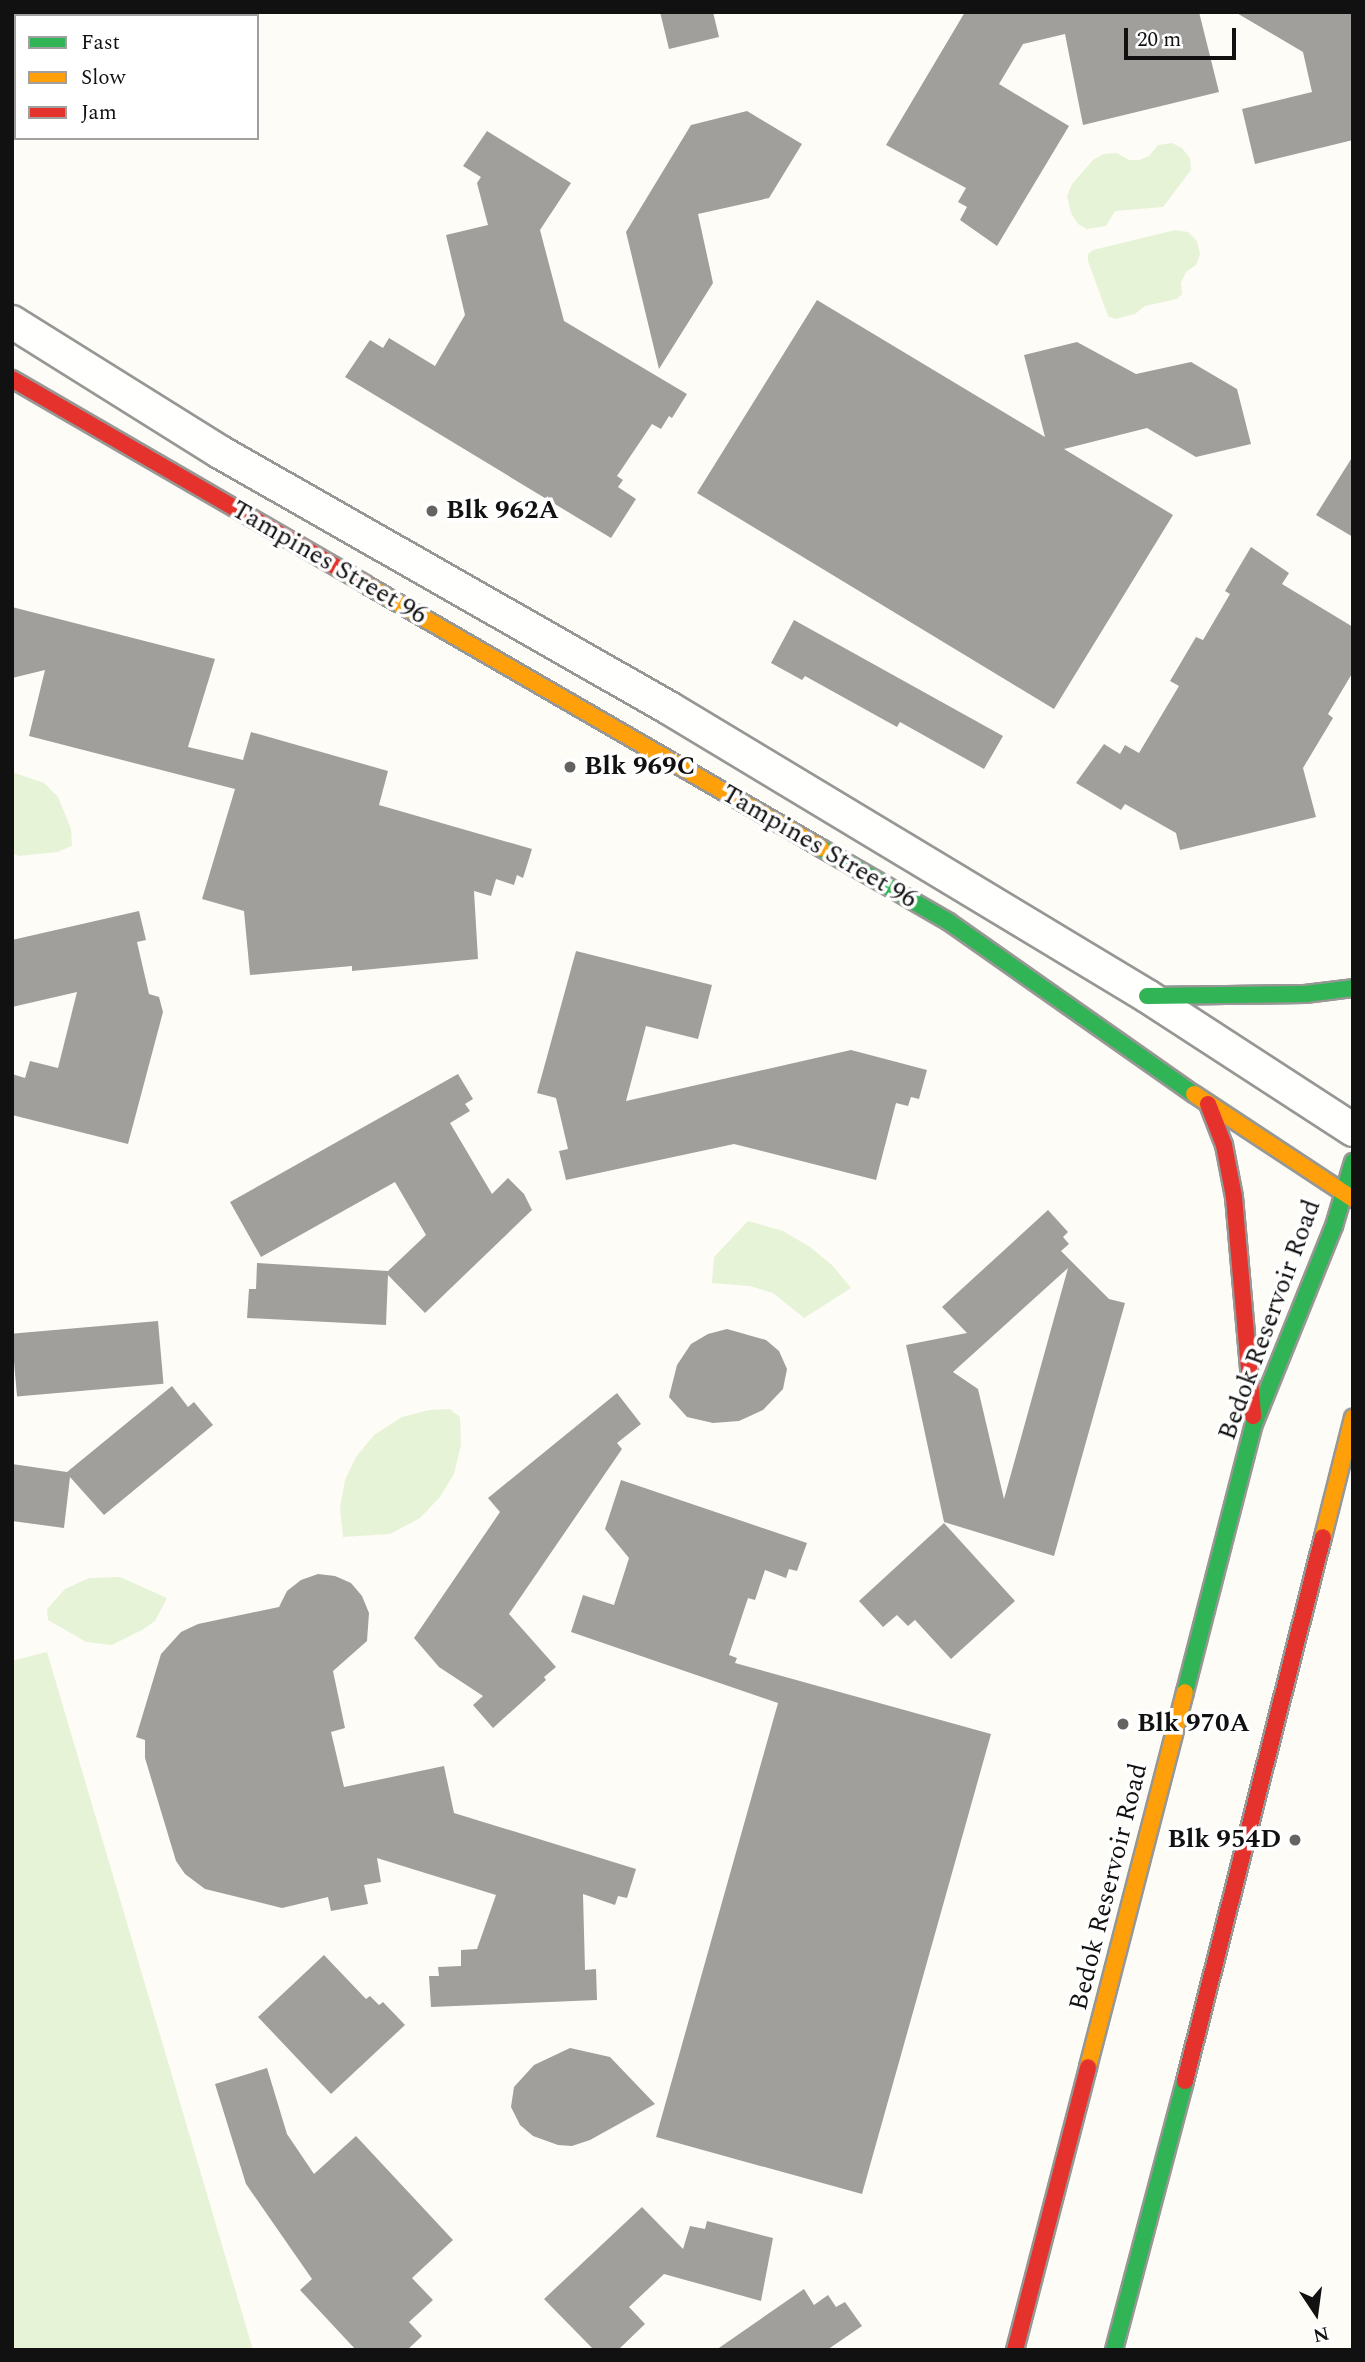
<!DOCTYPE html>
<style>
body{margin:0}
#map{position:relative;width:1365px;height:2362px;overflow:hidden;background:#fdfcf7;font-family:Spectral,serif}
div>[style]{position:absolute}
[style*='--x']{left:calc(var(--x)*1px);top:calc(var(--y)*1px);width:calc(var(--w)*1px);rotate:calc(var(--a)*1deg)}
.green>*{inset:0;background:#e7f3d7}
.building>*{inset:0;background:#a19f9c;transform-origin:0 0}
.roads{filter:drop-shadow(2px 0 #979795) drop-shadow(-2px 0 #979795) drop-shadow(0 2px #979795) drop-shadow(0 -2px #979795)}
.street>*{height:32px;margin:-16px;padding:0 16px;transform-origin:16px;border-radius:16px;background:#fffffe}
.fast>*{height:16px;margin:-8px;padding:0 8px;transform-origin:8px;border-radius:8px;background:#30b455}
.slow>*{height:16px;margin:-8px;padding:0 8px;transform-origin:8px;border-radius:8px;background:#ff9f0a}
.jam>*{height:16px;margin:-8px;padding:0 8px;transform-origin:8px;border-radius:8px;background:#e5322d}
.dots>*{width:19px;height:19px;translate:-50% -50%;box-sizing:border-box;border:4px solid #fff;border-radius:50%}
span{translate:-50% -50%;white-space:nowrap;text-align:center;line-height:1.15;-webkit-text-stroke:7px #fff;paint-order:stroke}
.poi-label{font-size:26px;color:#111;font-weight:700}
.left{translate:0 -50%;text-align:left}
.right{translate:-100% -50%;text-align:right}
.street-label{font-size:26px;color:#111}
.frame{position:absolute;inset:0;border:14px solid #111;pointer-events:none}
.legend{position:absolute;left:14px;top:14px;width:245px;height:126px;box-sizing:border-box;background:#fff;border:2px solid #a0a0a0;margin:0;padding:9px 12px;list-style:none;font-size:21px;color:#111}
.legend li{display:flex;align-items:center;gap:14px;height:35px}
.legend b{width:35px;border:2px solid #a0a0a0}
.north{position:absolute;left:1281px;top:2278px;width:70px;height:70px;-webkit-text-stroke:5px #fff;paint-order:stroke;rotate:167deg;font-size:19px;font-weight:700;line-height:28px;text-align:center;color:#111}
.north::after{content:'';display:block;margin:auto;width:24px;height:32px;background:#111;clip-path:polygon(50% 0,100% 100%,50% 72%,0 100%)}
.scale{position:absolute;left:1124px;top:28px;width:112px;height:32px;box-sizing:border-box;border:4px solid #111;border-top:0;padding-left:9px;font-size:21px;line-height:24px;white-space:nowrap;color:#111;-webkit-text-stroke:5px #fff;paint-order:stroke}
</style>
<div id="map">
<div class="green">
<div style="clip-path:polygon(1172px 143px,1182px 148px,1190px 158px,1191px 170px,1163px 207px,1115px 211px,1106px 226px,1087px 229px,1078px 224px,1071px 213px,1067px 196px,1072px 184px,1093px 160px,1103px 154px,1117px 153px,1129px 160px,1139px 160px,1149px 156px,1158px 145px)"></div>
<div style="clip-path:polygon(1175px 230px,1188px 232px,1197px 241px,1200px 254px,1196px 265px,1186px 272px,1181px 283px,1182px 294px,1177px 299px,1145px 306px,1135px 314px,1115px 319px,1108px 316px,1088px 261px,1088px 254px,1093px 250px)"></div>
<div style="clip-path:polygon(12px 772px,44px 783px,58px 797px,71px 829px,72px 846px,57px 852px,19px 856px,12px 853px)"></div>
<div style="clip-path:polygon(748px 1221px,783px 1231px,810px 1247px,833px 1266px,851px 1288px,804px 1318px,773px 1293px,750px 1286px,712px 1283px,714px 1257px)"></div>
<div style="clip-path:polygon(450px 1409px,460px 1417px,461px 1445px,454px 1474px,440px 1497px,420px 1518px,390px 1534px,343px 1537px,340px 1508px,345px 1480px,356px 1457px,374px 1435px,402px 1417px,429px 1410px)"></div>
<div style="clip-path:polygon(120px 1577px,167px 1598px,155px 1621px,142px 1630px,112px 1645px,86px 1642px,48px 1620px,47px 1609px,65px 1589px,89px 1578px)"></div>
<div style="clip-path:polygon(46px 1652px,47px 1652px,253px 2350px,12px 2350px,12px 1661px)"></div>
</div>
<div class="building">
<div style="clip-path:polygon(660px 12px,713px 12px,719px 37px,669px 49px)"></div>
<div style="clip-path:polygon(965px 12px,1199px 12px,1219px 92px,1083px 125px,1065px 34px,1023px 44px,999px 84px,1069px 126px,997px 246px,960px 220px,967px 207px,958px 202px,966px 188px,886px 145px)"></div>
<div style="clip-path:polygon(1235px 12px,1353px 12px,1353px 140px,1255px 164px,1242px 109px,1312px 92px,1303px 52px)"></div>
<div style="clip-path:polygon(747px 111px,802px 144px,769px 198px,698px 214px,713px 283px,659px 369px,626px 232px,691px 125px)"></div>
<div style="clip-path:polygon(487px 131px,571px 183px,540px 230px,564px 321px,687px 394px,672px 418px,669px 416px,661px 429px,652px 424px,617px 476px,623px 480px,618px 487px,636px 499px,611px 538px,345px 377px,370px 340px,383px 348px,389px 338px,435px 366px,465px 315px,446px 235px,488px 225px,477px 183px,481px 177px,463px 166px)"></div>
<div style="clip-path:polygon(817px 300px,1045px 437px,1024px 355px,1077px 342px,1136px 374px,1191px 362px,1237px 389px,1251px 444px,1196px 457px,1147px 428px,1064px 449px,1173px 515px,1054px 709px,697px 493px)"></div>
<div style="clip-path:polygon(1353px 456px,1353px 537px,1316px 515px)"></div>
<div style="clip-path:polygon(1251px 547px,1289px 573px,1282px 584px,1353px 627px,1353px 672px,1328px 714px,1333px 718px,1303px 768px,1316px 817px,1180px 850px,1176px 833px,1125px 804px,1121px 810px,1076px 783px,1104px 744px,1120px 754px,1125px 745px,1139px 753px,1179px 686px,1170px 681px,1196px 637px,1203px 640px,1230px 594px,1225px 591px)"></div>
<div style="clip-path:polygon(12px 607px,215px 659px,188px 747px,243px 760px,251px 732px,388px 771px,379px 805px,532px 849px,523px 878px,517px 875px,514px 885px,496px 879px,491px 896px,474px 891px,478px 959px,352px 971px,352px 966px,250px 975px,244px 911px,202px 899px,235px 789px,29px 736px,45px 670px,12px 678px)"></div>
<div style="clip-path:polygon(794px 620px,1003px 736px,984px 769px,900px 722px,897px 727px,805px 676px,802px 680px,771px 663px)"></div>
<div style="clip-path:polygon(139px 911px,146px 940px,137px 942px,149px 994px,159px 997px,163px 1012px,128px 1144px,12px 1115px,12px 1074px,25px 1078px,30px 1061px,58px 1068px,77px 992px,12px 1007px,12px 940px)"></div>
<div style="clip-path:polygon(576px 951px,712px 985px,698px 1039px,646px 1026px,626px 1101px,851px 1050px,927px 1070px,919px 1099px,911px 1097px,908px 1106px,896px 1103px,876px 1180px,734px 1144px,566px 1180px,559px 1151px,568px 1149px,556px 1098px,537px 1093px)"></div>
<div style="clip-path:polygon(458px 1074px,473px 1099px,465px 1104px,470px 1111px,450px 1123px,492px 1194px,508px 1178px,524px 1194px,532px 1210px,425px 1313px,388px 1275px,386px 1325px,247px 1318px,249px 1289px,256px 1289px,257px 1263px,388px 1271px,426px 1235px,395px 1182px,261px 1257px,230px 1202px)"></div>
<div style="clip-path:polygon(evenodd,1048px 1210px,1068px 1232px,1063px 1237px,1069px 1244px,1061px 1251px,1109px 1299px,1125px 1303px,1054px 1556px,944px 1522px,906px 1345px,967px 1333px,942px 1307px,1048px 1210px,1068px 1268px,1004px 1499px,978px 1389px,953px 1372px,1068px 1268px)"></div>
<div style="left:158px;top:1321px;width:63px;height:147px;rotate:85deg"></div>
<div style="clip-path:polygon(727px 1329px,766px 1340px,779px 1351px,787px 1369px,783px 1389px,763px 1410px,739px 1421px,713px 1423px,687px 1417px,669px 1397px,677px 1365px,691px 1344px,708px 1334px)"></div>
<div style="clip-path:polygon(172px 1386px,188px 1407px,194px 1402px,213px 1425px,104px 1515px,70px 1477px,64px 1528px,12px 1521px,12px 1464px,67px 1472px)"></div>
<div style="clip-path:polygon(617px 1393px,641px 1424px,617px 1443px,622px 1449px,509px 1614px,556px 1667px,544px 1677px,546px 1680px,493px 1728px,473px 1705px,483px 1696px,439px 1667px,414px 1638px,500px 1512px,488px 1498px)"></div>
<div style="clip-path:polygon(621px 1480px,807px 1543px,797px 1571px,789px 1569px,786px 1578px,765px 1570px,755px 1600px,748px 1598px,729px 1655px,737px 1658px,735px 1663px,991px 1734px,862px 2194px,656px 2137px,778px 1703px,571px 1632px,583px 1595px,614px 1605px,629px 1558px,605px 1529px)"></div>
<div style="clip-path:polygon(944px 1523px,1015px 1601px,951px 1659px,915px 1620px,908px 1626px,897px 1615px,883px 1627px,859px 1601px)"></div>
<div style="clip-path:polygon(318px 1574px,335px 1576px,351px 1583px,362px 1596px,369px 1613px,367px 1641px,333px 1671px,345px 1728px,331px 1732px,344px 1787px,444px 1766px,454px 1813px,636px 1869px,627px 1898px,618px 1896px,615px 1905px,583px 1894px,585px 1970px,596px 1969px,597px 2000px,431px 2007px,429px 1976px,439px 1976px,438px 1967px,461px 1966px,461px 1950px,477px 1949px,496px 1895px,377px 1858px,381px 1882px,364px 1885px,368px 1904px,331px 1911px,328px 1897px,282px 1908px,205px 1889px,185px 1874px,176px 1861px,145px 1758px,145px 1740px,136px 1737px,161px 1654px,181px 1632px,198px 1624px,279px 1607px,287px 1591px,301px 1580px)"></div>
<div style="clip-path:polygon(324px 1955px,366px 1999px,370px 1996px,379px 2005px,383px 2002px,405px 2025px,331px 2094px,258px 2017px)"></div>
<div style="clip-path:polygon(570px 2048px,610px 2057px,655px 2104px,590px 2140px,572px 2146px,558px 2145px,533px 2136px,520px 2125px,511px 2107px,514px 2087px,534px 2065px)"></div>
<div style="clip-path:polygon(267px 2068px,287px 2134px,314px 2174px,356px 2136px,453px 2240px,412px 2278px,433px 2300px,409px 2322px,422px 2336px,407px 2350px,356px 2350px,300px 2290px,312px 2279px,246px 2184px,215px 2084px)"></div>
<div style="clip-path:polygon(642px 2207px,683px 2249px,690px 2226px,705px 2229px,707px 2221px,773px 2238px,761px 2301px,664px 2274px,629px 2307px,645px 2324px,618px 2350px,594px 2350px,544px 2299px)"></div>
<div style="clip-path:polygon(804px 2289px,814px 2305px,828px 2295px,836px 2307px,845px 2302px,862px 2326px,827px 2350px,716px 2350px)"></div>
</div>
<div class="roads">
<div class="street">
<div style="--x:12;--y:322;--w:245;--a:32"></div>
<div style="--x:220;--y:452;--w:517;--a:29.69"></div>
<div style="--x:669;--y:708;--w:558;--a:31.07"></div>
<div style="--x:1147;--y:996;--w:246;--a:33"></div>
</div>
<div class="fast">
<div style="--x:821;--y:848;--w:148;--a:30"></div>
<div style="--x:949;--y:922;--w:299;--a:35.1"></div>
<div style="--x:1147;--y:996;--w:158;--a:-0.7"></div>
<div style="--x:1305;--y:994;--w:48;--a:-7.1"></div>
<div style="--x:1185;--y:1692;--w:277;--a:-75.6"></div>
<div style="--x:1254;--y:1424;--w:214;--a:-68"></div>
<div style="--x:1334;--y:1226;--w:67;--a:-73.5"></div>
<div style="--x:1114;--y:2350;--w:278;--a:-75.2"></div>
</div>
<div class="slow">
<div style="--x:365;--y:584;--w:527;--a:30.07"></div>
<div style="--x:1194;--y:1094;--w:191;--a:33.4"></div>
<div style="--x:1323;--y:1537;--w:123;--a:-75.9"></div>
<div style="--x:1088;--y:2067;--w:387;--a:-75.5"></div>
</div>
<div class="jam">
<div style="--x:12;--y:379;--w:408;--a:30.1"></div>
<div style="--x:1208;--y:1104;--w:44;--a:68.7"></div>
<div style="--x:1224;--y:1145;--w:53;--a:79.1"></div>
<div style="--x:1234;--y:1197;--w:220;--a:85"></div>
<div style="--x:1185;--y:2081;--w:561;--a:-75.77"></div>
<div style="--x:1015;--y:2350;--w:292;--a:-75.5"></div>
</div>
</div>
<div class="dots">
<div style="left:432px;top:511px;background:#646362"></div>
<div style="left:570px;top:767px;background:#646362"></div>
<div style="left:1123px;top:1724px;background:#646362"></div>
<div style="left:1295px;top:1840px;background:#646362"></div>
</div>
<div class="poi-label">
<span class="left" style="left:446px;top:511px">Blk 962A</span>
<span class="left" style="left:584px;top:767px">Blk 969C</span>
<span class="left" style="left:1137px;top:1724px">Blk 970A</span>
<span class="right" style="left:1281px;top:1840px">Blk 954D</span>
</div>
<div class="street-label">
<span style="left:329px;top:563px;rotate:30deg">Tampines Street 96</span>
<span style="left:819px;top:847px;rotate:30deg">Tampines Street 96</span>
<span style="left:1270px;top:1320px;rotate:-70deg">Bedok Reservoir Road</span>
<span style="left:1109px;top:1887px;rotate:-76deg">Bedok Reservoir Road</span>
</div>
<div class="frame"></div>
<ul class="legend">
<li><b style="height:9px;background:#30b455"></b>Fast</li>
<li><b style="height:9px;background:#ff9f0a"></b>Slow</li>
<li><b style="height:9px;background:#e5322d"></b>Jam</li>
</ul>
<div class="north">N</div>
<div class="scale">20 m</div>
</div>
